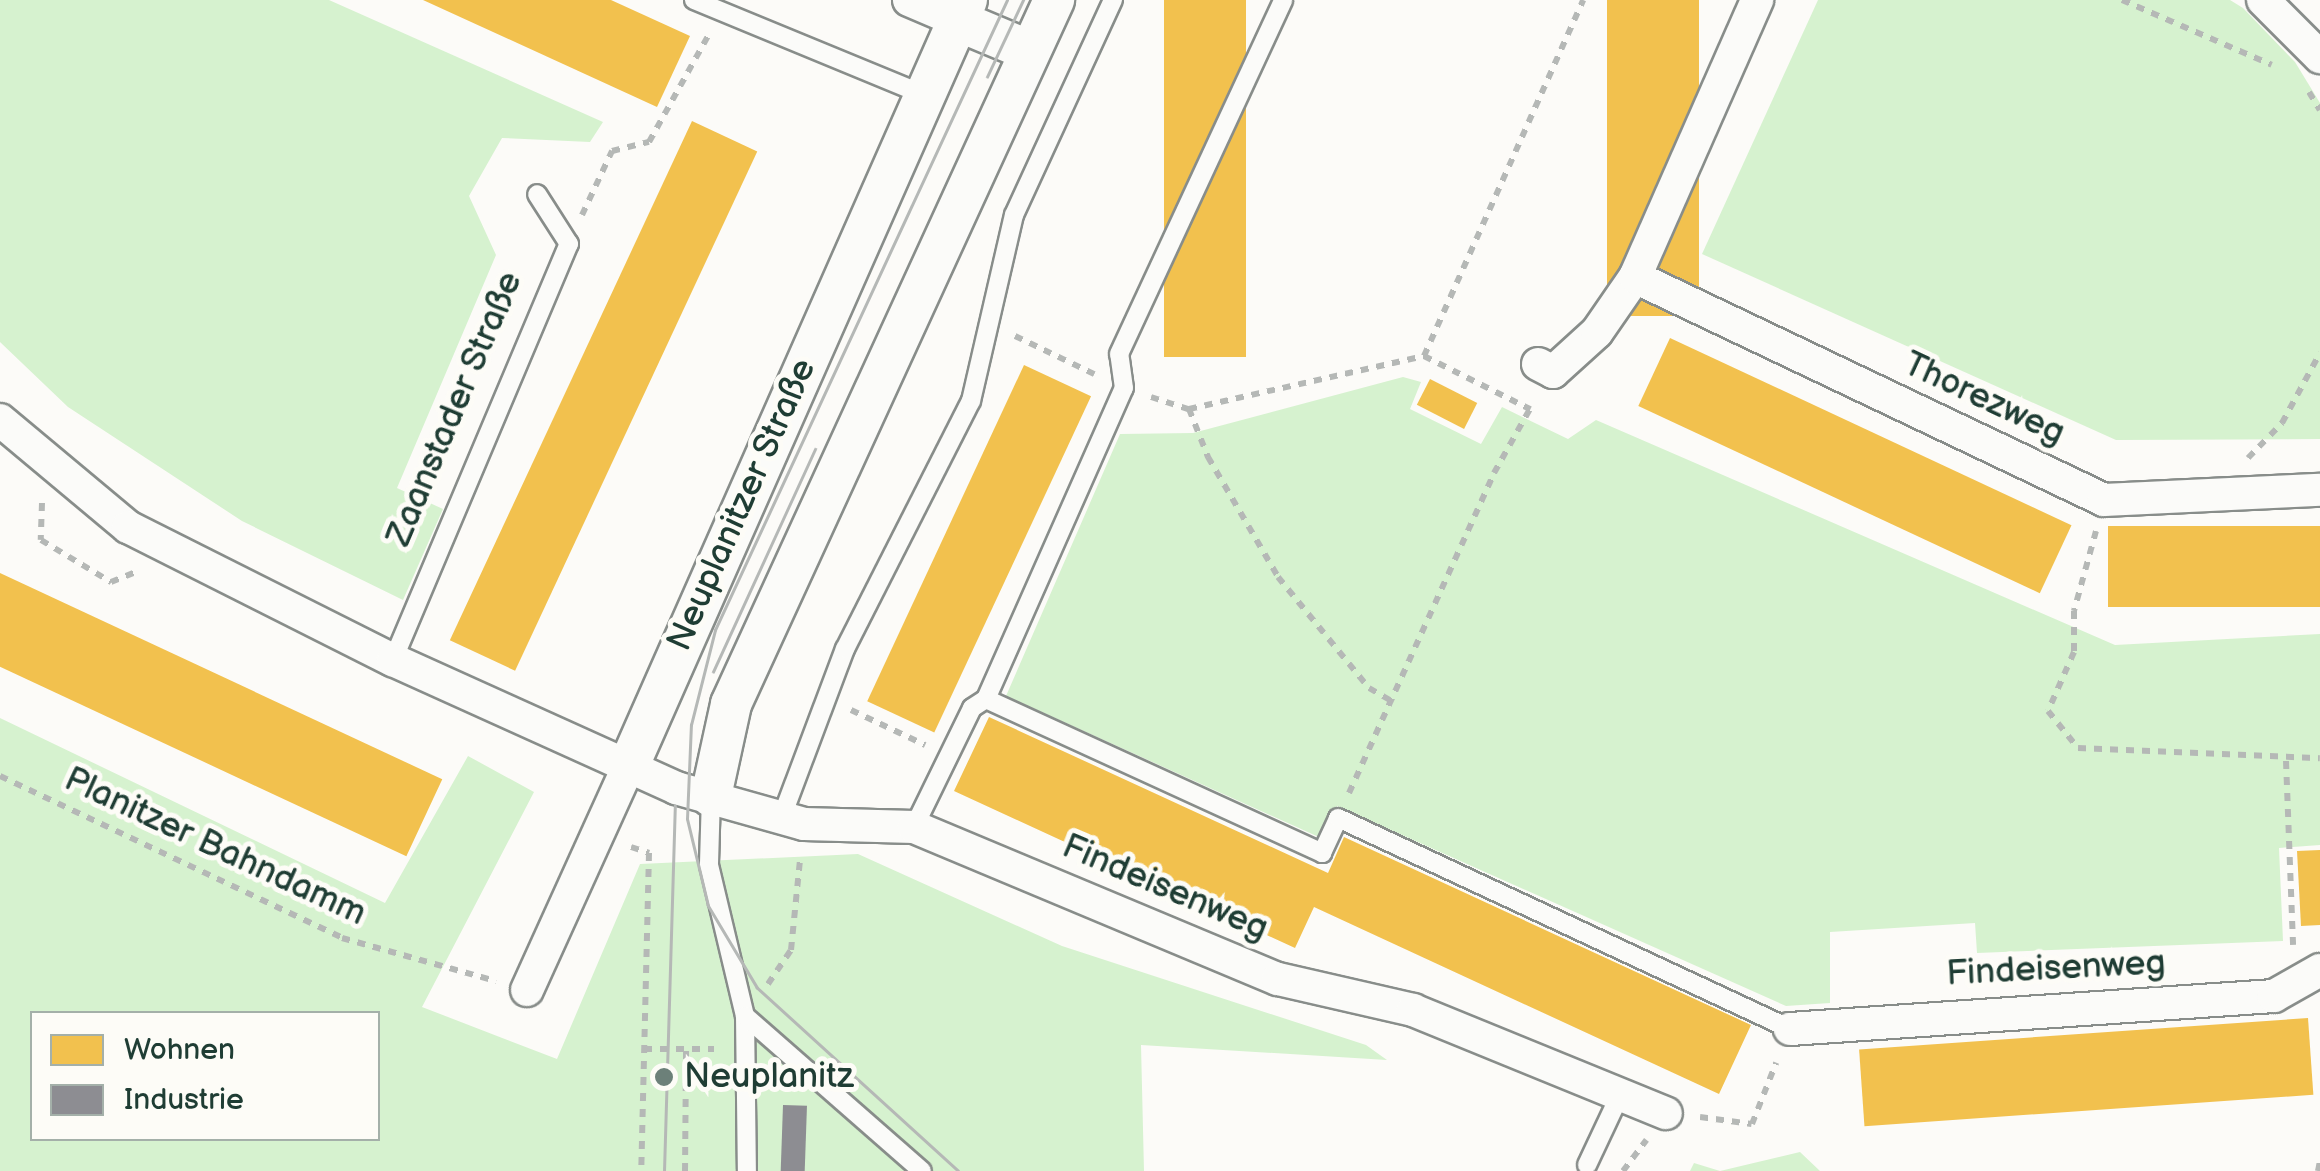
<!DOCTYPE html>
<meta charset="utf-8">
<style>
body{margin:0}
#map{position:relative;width:2320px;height:1171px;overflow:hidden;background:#fcfbf8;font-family:"Balsamiq Sans",sans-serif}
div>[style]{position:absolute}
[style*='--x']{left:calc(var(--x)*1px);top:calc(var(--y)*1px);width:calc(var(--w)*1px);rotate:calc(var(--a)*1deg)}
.green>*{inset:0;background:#d6f2cf}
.homes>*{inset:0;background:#f2c14e;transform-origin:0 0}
.industry>*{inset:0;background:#8d8d92;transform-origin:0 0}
.path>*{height:6px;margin-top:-3px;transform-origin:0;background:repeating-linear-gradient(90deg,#b5b8b6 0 8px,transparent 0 16px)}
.roads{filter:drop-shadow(2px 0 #888d8a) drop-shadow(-2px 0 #888d8a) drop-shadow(0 2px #888d8a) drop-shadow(0 -2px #888d8a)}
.service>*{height:18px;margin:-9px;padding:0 9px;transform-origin:9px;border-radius:9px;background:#fbfbf9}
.minor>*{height:32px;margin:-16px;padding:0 16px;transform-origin:16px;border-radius:16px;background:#fbfbf9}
.tertiary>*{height:40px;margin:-20px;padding:0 20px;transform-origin:20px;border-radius:20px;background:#fbfbf9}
.tram>*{height:2.5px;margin:-1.25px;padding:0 1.25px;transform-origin:1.25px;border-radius:1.25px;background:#b5b8b6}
.dots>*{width:28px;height:28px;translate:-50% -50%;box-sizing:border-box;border:5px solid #fdfcf7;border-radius:50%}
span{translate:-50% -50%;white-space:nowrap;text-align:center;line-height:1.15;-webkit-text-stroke:10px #fdfcf7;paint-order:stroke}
.street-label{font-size:35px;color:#1f3d34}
.poi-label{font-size:35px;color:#1f3d34}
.left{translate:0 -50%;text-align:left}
.legend{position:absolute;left:30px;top:1011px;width:350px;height:130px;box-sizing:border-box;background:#fdfcf7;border:2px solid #a4b0a9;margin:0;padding:12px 18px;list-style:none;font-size:30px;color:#1f3d34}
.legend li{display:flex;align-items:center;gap:20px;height:50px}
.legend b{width:50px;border:2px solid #a4b0a9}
</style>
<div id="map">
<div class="green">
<div style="clip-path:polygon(0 0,329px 0,603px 122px,590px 142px,502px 138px,469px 196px,496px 255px,397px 488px,443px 509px,403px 600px,242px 521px,68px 407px,0 342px)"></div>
<div style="clip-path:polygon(1818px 0,2230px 0,2243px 8px,2295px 62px,2320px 103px,2320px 439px,2116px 440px,1702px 254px)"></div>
<div style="clip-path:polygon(1403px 377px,1421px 382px,1410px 409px,1481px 444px,1502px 407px,1568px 439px,1596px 420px,2115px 645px,2320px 634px,2320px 845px,2279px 848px,2283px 941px,1977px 953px,1975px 923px,1830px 932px,1830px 1003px,1786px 1006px,1337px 806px,1321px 838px,1006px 696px,1120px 434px,1193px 433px)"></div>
<div style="clip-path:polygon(evenodd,0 718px,385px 903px,468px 756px,534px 792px,422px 1007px,557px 1059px,640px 864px,858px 854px,1062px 946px,1366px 1045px,1387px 1060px,1141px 1045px,1144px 1171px,0 1171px,0 718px,32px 1014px,378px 1014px,378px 1138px,32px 1138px,32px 1014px)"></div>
<div style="clip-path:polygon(1800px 1152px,1820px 1171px,1690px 1171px,1694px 1163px,1720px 1171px)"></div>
</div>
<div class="homes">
<div style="clip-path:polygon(423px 0,611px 0,690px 36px,657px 107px)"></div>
<div style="left:1164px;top:0;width:82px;height:357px"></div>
<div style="left:1607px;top:0;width:92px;height:316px"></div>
<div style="left:692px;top:121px;width:72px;height:573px;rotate:25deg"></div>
<div style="left:1670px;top:338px;width:443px;height:75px;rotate:25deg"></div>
<div style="left:1024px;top:365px;width:74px;height:371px;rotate:25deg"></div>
<div style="left:1430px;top:379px;width:53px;height:29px;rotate:27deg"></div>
<div style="left:2320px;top:526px;width:81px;height:212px;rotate:90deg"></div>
<div style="left:0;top:573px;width:488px;height:85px;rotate:25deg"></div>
<div style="clip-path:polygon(989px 717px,1328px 873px,1344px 837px,1751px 1025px,1719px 1094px,1314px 907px,1295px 948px,954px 791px)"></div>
<div style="clip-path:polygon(2320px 850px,2320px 925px,2301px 926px,2297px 851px)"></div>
<div style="left:2308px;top:1018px;width:77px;height:450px;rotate:86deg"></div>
</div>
<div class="industry">
<div style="left:783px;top:1105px;width:24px;height:66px;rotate:2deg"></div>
</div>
<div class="path">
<div style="--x:2122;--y:0;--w:163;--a:23.4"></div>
<div style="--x:2309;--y:92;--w:21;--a:59"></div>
<div style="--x:582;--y:215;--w:71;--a:-64.9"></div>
<div style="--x:612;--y:151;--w:38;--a:-14"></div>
<div style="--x:649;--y:142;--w:124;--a:-60.9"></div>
<div style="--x:1015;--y:336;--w:88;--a:25.7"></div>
<div style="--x:1424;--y:356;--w:390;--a:-65.9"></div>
<div style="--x:1151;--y:397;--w:40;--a:18"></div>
<div style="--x:1189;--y:409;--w:241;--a:-12.7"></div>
<div style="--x:1424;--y:356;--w:119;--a:26.6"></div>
<div style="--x:1189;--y:409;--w:52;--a:68.4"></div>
<div style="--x:1208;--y:457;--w:139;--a:59.7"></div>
<div style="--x:1278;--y:577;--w:144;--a:50.7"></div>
<div style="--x:1369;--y:688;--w:24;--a:30"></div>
<div style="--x:2248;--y:458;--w:49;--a:-45.8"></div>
<div style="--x:2282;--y:423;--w:80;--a:-61.5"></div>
<div style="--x:42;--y:503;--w:37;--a:92"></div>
<div style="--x:41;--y:540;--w:82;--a:31"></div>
<div style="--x:111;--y:582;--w:29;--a:-22"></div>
<div style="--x:2096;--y:531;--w:83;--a:105.4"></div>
<div style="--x:2074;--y:611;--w:41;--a:90"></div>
<div style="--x:2074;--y:652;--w:64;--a:113.8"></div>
<div style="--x:2048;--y:711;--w:48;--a:51"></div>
<div style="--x:2078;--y:748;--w:242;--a:2.4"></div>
<div style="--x:851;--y:710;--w:82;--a:25.3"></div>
<div style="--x:2286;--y:761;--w:184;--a:87.8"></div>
<div style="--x:0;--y:776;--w:378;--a:25.3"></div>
<div style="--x:342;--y:938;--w:160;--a:15.6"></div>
<div style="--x:1349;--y:793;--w:351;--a:-65.6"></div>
<div style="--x:1494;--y:473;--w:76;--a:-60.7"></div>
<div style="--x:631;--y:847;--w:19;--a:18"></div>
<div style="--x:649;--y:853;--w:318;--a:91.4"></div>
<div style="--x:768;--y:984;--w:41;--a:-55.9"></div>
<div style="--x:791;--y:950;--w:90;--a:-84.3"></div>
<div style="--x:644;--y:1049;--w:70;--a:0"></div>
<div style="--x:1700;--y:1117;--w:52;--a:7.7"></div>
<div style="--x:1752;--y:1124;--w:66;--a:-68.5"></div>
<div style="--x:685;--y:1171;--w:122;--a:-89.5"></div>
<div style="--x:1623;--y:1171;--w:39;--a:-53"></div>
<div style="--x:2318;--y:1171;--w:10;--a:-79"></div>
</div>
<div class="roads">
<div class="service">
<div style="--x:694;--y:0;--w:249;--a:22.4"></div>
<div style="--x:393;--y:660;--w:452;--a:-67.1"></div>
<div style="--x:569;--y:244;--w:59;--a:-122.6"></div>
<div style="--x:986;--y:699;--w:370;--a:24.6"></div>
<div style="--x:1322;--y:853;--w:38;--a:-65"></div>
<div style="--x:1338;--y:818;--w:499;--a:25"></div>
<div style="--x:711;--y:796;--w:69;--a:91.7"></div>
<div style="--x:709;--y:865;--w:155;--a:76.6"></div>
<div style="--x:745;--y:1016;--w:155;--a:89.3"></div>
<div style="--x:781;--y:819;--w:182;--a:-69.4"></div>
<div style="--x:845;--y:649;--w:278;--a:-63.1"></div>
<div style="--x:971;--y:401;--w:191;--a:-77"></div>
<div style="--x:1014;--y:215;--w:237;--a:-65.3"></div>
<div style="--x:914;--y:827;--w:132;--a:-64"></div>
<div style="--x:972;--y:708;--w:17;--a:-33"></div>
<div style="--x:986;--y:699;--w:340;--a:-66.1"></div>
<div style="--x:1124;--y:388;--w:34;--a:-98"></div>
<div style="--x:1119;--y:354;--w:390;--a:-65.1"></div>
<div style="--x:745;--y:1016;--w:235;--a:41.2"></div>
<div style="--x:1587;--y:1165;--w:77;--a:-64.8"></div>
</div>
<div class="minor">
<div style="--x:909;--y:0;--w:51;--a:23.1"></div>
<div style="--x:2263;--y:0;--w:81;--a:45"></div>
<div style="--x:1635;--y:277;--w:519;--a:25.43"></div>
<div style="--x:2104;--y:500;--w:216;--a:-2.7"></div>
<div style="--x:1538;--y:364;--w:17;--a:28"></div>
<div style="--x:1553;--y:372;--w:59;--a:-42.3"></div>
<div style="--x:1597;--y:332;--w:67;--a:-55.4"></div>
<div style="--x:1635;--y:277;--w:303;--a:-66.2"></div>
<div style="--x:0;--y:420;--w:167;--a:39.9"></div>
<div style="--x:128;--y:527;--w:297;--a:26.7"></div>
<div style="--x:393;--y:660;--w:311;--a:24.3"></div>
<div style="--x:676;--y:788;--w:133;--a:15.7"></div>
<div style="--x:804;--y:824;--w:110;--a:1.6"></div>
<div style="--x:914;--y:827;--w:394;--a:22.7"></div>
<div style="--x:1278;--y:979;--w:139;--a:12.9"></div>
<div style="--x:1413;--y:1010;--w:273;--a:22.2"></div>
<div style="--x:527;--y:990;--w:249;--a:-65.6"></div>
<div style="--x:1790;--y:1029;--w:485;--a:-3.9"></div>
<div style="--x:2274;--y:996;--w:53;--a:-29.5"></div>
</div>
<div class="tertiary">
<div style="--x:956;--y:20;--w:80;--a:22.7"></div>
<div style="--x:630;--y:763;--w:834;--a:-66.17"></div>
<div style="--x:711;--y:796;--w:94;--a:-77.7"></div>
<div style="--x:731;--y:704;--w:775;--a:-65.35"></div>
</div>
</div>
<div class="tram">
<div style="--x:987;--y:77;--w:85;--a:-64.9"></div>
<div style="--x:713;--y:672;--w:245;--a:-65.4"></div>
<div style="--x:664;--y:1171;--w:365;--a:-88.3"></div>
<div style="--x:958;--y:1171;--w:272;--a:-137.7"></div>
<div style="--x:757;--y:988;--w:96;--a:-120.9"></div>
<div style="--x:708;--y:906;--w:89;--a:-103.6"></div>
<div style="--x:687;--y:819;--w:94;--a:-87.6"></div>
<div style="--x:691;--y:725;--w:98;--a:-75.8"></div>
<div style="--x:715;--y:630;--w:694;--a:-65.13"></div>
</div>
<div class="dots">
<div style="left:664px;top:1077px;background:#6c8079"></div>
</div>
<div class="street-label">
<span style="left:1984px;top:399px;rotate:25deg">Thorezweg</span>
<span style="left:455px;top:409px;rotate:-67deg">Zaanstader Straße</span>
<span style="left:742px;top:505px;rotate:-66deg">Neuplanitzer Straße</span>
<span style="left:215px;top:847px;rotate:25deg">Planitzer Bahndamm</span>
<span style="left:1165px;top:888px;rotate:23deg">Findeisenweg</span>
<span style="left:2056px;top:969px;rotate:-3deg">Findeisenweg</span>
</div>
<div class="poi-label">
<span class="left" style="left:684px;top:1077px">Neuplanitz</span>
</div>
<ul class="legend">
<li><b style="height:28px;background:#f2c14e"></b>Wohnen</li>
<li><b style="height:28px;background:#8d8d92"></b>Industrie</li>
</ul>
</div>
